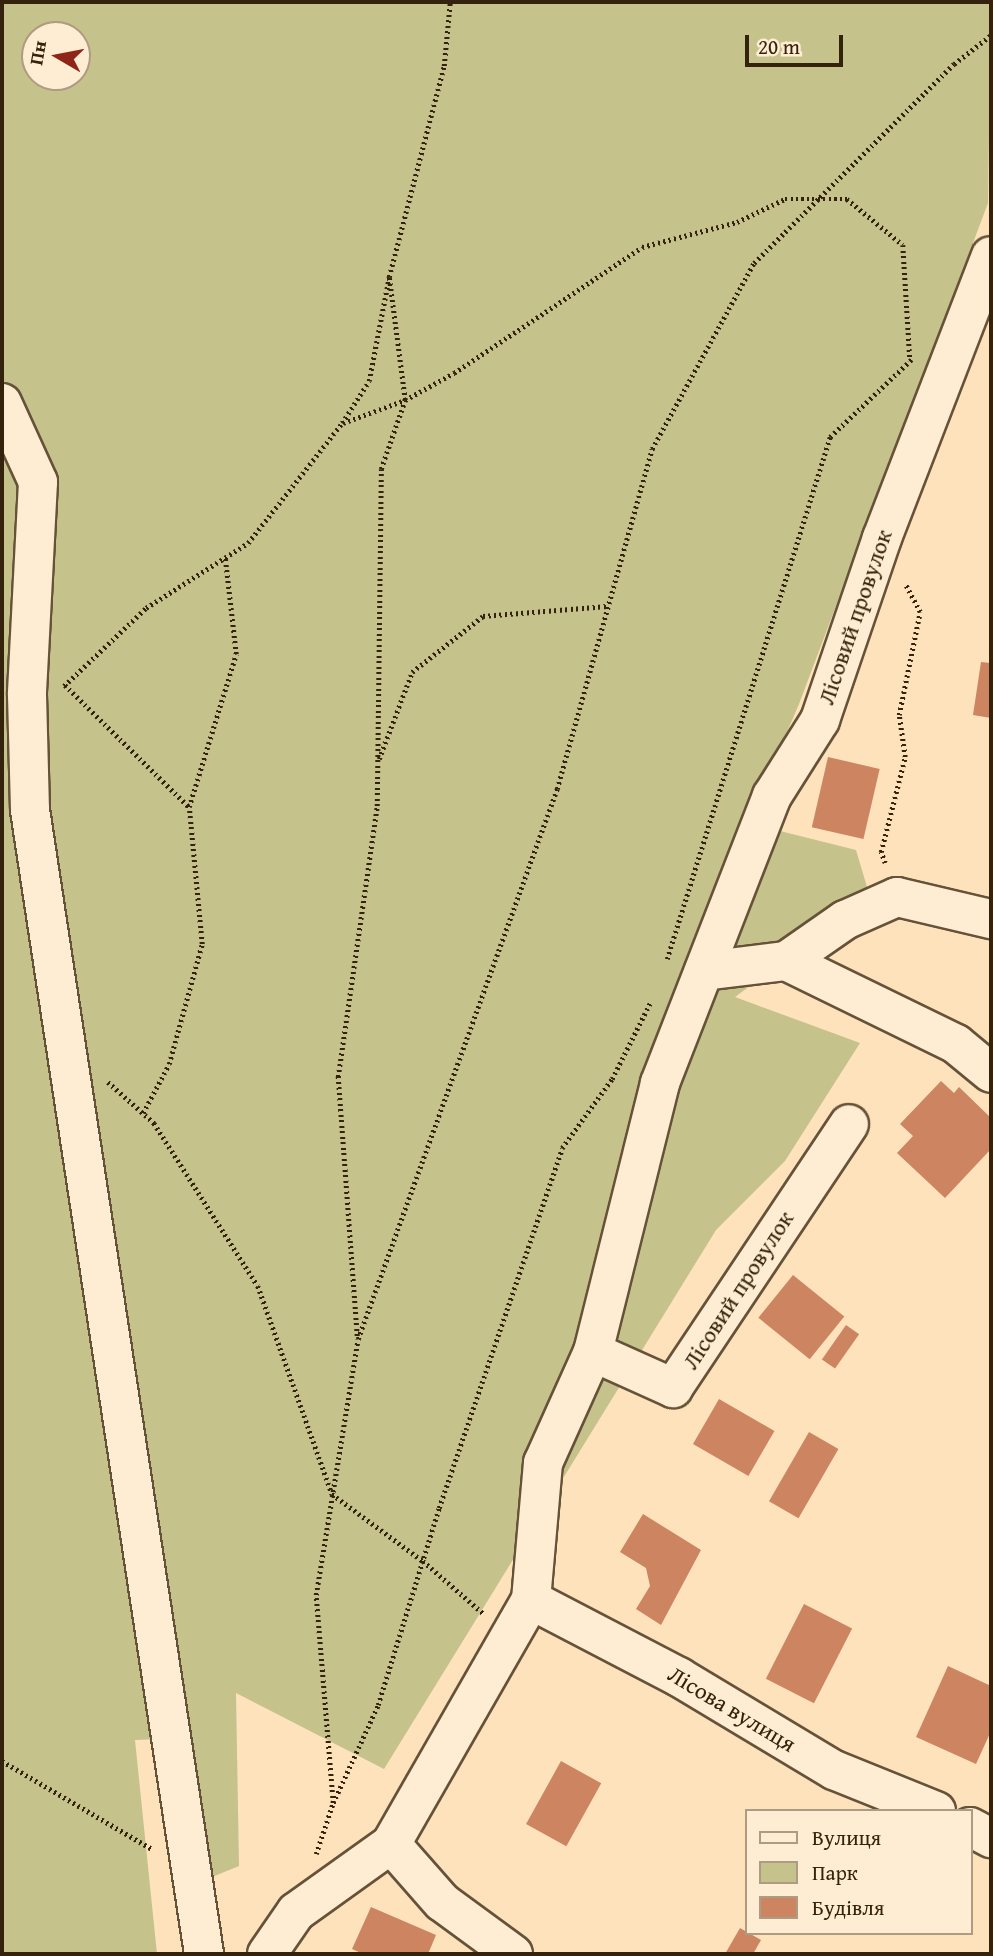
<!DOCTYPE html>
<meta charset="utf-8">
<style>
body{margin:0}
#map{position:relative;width:993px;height:1956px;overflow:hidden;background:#fde2bb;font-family:"Gentium Book Plus",serif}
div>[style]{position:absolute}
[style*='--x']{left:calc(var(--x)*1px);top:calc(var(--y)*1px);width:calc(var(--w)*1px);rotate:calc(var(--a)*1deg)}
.green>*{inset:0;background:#c5c28c}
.building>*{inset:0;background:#cc8461;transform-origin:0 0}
.path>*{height:4.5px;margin-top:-2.25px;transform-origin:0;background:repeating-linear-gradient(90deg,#34220c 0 2px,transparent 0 5.5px)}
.roads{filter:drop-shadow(2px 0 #665238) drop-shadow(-2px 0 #665238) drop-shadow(0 2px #665238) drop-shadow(0 -2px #665238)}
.minor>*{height:38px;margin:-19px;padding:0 19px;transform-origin:19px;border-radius:19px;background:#feecd3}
span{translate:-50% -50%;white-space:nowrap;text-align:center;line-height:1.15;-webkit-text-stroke:6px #feecd3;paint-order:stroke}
.street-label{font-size:23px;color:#34220c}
.frame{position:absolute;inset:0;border:4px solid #34220c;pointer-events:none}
.legend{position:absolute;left:745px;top:1809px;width:228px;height:126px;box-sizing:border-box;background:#feecd3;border:2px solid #ad9b83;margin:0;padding:9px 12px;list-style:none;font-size:21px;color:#34220c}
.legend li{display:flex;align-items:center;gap:14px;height:35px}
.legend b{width:35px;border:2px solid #ad9b83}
.north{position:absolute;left:21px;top:21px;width:70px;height:70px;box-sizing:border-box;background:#feecd3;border:2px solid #ad9b83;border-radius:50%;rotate:280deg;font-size:19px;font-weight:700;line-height:28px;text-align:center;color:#34220c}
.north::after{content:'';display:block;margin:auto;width:24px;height:32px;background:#8f2418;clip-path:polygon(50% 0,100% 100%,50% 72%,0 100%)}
.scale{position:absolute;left:745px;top:35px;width:98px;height:32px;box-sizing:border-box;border:4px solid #34220c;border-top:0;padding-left:9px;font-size:21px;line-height:24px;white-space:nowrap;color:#34220c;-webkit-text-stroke:5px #feecd3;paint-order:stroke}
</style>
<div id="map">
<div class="green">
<div style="clip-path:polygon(evenodd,2px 2px,991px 2px,988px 203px,799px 704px,748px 823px,856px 850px,870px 897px,735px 997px,860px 1043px,785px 1161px,716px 1230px,384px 1769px,236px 1693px,239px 1866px,212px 1877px,188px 1738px,135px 1740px,157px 1954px,2px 1954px,2px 2px,35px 35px,77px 35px,77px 77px,35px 77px,35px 35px)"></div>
</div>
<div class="building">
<div style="clip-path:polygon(981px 662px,991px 663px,991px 718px,973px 715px)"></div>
<div style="left:828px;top:757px;width:53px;height:72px;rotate:13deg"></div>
<div style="clip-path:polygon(941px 1081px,954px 1093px,959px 1087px,991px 1118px,991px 1149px,945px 1198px,897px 1153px,913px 1136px,900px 1124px)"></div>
<div style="left:793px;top:1275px;width:66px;height:55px;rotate:39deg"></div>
<div style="left:846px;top:1325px;width:16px;height:42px;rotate:35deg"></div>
<div style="left:719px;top:1399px;width:64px;height:52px;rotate:30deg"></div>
<div style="left:809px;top:1432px;width:34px;height:80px;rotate:30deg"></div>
<div style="clip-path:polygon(643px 1514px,701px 1550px,661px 1625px,636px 1609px,650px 1586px,646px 1568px,620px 1552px)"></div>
<div style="left:804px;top:1604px;width:54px;height:84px;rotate:27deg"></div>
<div style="clip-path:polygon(948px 1666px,991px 1686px,991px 1731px,976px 1764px,916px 1737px)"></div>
<div style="left:561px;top:1761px;width:46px;height:72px;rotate:29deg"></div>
<div style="clip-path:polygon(371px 1907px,436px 1935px,428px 1954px,363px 1954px,352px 1949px)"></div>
<div style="clip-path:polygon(740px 1928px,761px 1940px,753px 1954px,725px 1954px)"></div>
</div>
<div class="path">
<div style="--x:343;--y:423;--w:66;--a:-20.4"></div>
<div style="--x:405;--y:400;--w:56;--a:-28.9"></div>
<div style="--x:454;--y:373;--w:226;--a:-33.8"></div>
<div style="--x:642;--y:247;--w:98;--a:-14.7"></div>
<div style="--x:737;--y:222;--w:53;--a:-25.6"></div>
<div style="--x:785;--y:199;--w:62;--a:0"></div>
<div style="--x:847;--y:199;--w:72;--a:39.4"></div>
<div style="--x:903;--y:245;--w:116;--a:86.5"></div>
<div style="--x:65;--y:685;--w:174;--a:44.5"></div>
<div style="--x:64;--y:686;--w:113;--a:-43.6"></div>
<div style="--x:146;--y:608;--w:121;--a:-32.5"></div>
<div style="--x:248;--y:543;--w:152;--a:-51.9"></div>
<div style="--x:342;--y:423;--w:50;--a:-57.3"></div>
<div style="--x:369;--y:381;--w:106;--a:-79.1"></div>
<div style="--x:389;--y:277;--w:218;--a:-75.4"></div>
<div style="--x:444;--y:66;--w:64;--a:-84.6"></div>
<div style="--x:379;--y:759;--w:93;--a:-69.2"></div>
<div style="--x:412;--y:672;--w:90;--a:-38.3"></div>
<div style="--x:483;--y:616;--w:125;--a:-4.6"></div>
<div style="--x:885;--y:863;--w:12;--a:-110"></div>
<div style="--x:881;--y:852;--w:98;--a:-75.8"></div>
<div style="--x:905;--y:757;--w:42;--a:-98.1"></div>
<div style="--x:899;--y:715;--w:105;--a:-78.5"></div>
<div style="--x:920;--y:612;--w:32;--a:-118"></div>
<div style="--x:667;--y:959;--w:547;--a:-72.66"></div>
<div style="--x:830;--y:437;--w:113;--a:-43.6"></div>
<div style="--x:108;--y:1082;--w:62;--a:41.7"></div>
<div style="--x:154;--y:1123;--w:193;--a:57.5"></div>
<div style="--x:258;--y:1286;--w:221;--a:70.4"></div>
<div style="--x:332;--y:1494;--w:113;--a:36.4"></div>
<div style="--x:423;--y:1561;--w:81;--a:41"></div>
<div style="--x:143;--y:1113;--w:55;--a:-62"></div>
<div style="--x:169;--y:1064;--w:124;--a:-74.6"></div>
<div style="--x:202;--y:944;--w:138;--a:-95.4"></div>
<div style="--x:189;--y:807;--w:160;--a:-72.9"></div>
<div style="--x:236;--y:654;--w:98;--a:-96.5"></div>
<div style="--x:357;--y:1336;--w:260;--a:-94.2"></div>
<div style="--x:338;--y:1077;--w:274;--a:-81.8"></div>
<div style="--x:377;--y:806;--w:337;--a:-89.3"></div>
<div style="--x:381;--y:469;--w:73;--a:-70.8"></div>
<div style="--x:405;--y:400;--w:124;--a:-97.4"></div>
<div style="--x:2;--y:1761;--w:174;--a:30.4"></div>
<div style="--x:333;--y:1803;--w:209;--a:-94.7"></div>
<div style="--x:316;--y:1595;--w:259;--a:-80.7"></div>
<div style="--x:358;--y:1339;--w:585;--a:-70.11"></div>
<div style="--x:557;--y:789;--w:353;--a:-74.4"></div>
<div style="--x:652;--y:449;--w:212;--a:-61.3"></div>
<div style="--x:754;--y:263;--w:282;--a:-44.9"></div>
<div style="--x:954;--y:64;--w:47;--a:-38.1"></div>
<div style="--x:316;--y:1854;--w:54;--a:-71.6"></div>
<div style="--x:333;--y:1803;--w:108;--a:-65.3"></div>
<div style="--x:378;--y:1705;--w:206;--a:-72.8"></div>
<div style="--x:439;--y:1508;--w:380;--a:-71.1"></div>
<div style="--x:562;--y:1148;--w:85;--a:-54.1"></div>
<div style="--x:612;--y:1079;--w:85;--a:-63.4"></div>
</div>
<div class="roads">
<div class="minor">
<div style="--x:2;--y:403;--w:87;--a:65.5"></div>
<div style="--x:38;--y:482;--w:213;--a:93"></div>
<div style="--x:27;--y:695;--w:115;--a:88.5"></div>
<div style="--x:30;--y:810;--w:1157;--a:81.35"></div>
<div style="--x:786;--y:961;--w:189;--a:26"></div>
<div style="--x:956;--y:1044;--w:45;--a:39.6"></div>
<div style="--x:704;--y:971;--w:83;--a:-7"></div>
<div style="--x:786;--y:961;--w:72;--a:-34.8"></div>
<div style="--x:845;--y:920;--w:57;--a:-23.9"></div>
<div style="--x:897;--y:897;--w:97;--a:13.2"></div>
<div style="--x:593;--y:1352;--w:277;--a:-76"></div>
<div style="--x:660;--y:1083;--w:308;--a:-68.7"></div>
<div style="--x:772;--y:796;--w:90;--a:-57.7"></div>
<div style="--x:820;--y:720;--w:192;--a:-71.2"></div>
<div style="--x:882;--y:538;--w:302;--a:-68.9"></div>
<div style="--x:531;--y:1600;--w:167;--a:27.5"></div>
<div style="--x:679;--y:1677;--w:181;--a:31"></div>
<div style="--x:834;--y:1770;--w:110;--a:21.9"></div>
<div style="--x:970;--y:1827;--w:24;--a:28"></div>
<div style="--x:391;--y:1844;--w:77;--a:48.7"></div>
<div style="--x:442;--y:1902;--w:88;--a:36.2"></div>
<div style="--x:267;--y:1954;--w:51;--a:-55.4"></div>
<div style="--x:296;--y:1912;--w:117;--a:-35.6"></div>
<div style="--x:391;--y:1844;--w:281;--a:-60.2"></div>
<div style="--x:531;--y:1600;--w:138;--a:-85"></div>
<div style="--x:543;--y:1463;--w:122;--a:-65.8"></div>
<div style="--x:593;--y:1352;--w:88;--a:24.2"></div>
<div style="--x:673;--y:1388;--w:317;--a:-56.3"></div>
</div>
</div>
<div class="street-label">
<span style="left:855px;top:617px;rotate:-71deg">Лісовий провулок</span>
<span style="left:738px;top:1290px;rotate:-57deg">Лісовий провулок</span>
<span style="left:732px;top:1709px;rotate:31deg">Лісова вулиця</span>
</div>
<div class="frame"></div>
<ul class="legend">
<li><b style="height:9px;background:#feecd3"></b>Вулиця</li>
<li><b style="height:19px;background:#c5c28c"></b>Парк</li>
<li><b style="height:19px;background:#cc8461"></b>Будівля</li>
</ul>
<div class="north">Пн</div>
<div class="scale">20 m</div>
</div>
